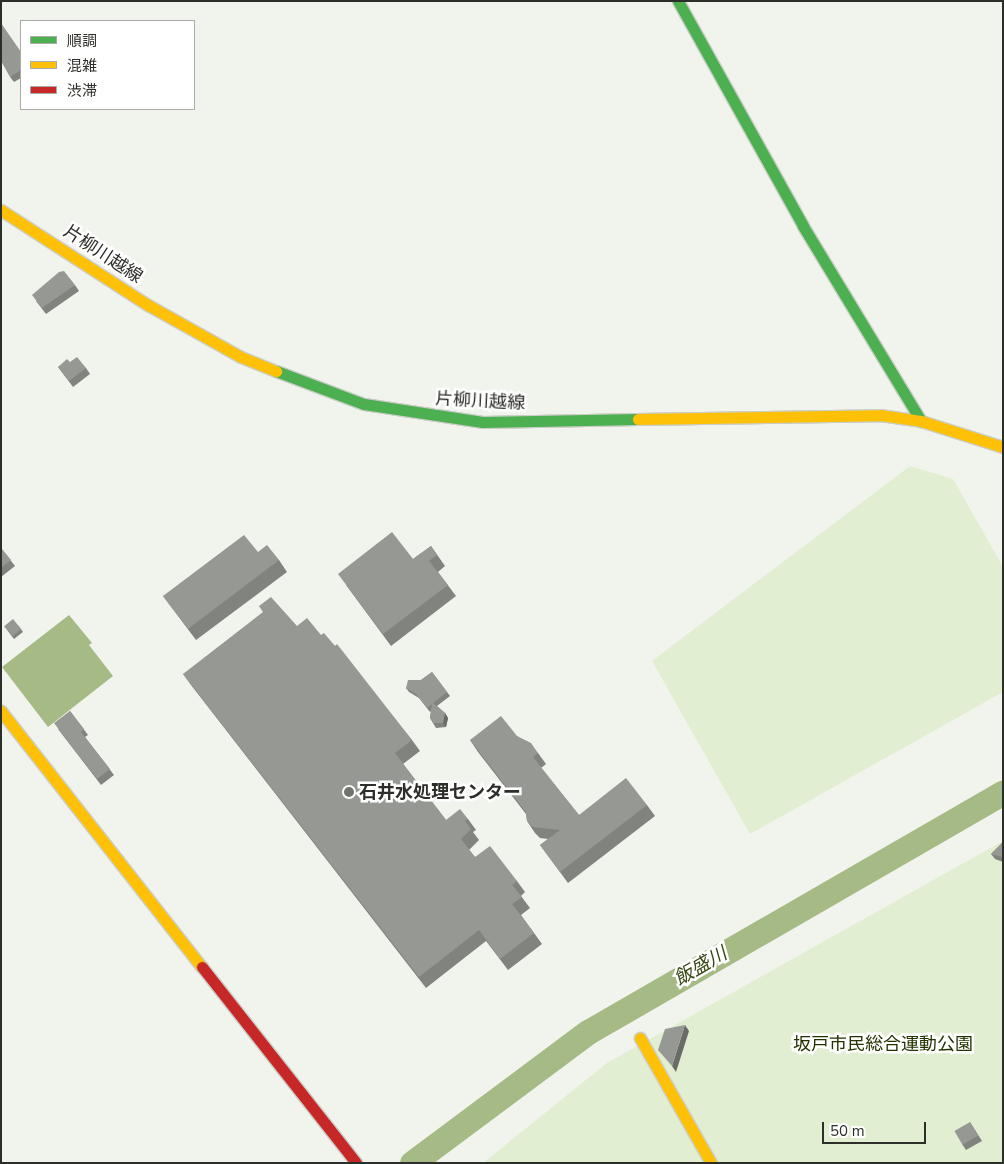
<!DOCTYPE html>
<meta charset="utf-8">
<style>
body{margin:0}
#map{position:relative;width:1004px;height:1164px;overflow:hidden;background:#f0f4ec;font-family:"Nunito Sans","Noto Sans JP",sans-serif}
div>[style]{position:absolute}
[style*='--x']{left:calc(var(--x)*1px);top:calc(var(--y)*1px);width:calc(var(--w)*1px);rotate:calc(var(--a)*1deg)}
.green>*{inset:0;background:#e2eed2}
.water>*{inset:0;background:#a6ba86}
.river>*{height:25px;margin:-12.5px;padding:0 12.5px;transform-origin:12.5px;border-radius:12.5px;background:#a6ba86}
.roads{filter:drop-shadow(1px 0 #cbcec7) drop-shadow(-1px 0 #cbcec7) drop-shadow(0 1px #cbcec7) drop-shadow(0 -1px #cbcec7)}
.fast>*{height:11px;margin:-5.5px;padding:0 5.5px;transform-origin:5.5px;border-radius:5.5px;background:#4caf50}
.slow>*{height:11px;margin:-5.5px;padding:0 5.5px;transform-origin:5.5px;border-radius:5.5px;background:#ffc107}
.jam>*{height:11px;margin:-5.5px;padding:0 5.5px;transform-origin:5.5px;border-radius:5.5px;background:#c62828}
.wall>*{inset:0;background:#81847e}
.shaded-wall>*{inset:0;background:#696b67}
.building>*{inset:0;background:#969993;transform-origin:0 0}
.dots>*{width:14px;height:14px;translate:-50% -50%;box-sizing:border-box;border:2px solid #fff;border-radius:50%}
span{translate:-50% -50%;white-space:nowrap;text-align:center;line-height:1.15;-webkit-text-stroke:5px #fff;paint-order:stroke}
.street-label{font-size:18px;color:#2c2f29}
.poi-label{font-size:18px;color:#2c2f29;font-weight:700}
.left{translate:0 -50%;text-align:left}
.park-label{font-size:18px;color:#233300}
.water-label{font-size:19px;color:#384916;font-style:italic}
.frame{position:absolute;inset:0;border:2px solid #2c2f29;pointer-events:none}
.legend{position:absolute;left:20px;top:20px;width:175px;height:90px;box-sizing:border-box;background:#fff;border:1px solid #abaca9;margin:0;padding:6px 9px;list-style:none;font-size:15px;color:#2c2f29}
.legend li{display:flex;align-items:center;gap:10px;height:25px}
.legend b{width:25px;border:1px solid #abaca9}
.scale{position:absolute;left:822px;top:1122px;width:104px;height:22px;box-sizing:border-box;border:2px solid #2c2f29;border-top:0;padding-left:6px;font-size:15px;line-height:18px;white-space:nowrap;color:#2c2f29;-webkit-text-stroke:4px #fff;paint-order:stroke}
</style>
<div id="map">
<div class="green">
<div style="clip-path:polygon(910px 466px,953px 479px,1003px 567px,1003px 692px,750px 834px,652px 661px)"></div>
<div style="clip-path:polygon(1003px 841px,1003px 1163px,483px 1163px,607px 1063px)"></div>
</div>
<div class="water">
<div style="clip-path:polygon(69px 615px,92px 643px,89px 645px,113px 676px,48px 727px,2px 667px)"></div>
</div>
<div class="river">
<div style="--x:412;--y:1163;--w:219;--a:-36.7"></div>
<div style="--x:588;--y:1032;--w:479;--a:-30"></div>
</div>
<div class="roads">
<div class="fast">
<div style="--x:678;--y:1;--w:257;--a:60.9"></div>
<div style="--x:803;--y:226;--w:228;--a:58.8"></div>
<div style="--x:276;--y:371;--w:94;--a:20.6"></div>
<div style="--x:364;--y:404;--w:120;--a:8.6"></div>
<div style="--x:483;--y:422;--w:155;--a:-1.1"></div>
</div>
<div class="slow">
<div style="--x:1;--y:210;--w:175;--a:32.9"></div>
<div style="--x:148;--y:305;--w:107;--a:29.2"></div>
<div style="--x:241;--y:357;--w:38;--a:22"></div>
<div style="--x:638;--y:419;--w:242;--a:-0.9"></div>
<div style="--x:880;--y:415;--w:41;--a:8.3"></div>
<div style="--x:921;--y:421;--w:86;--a:17.6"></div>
<div style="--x:1;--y:711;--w:325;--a:51.9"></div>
<div style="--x:640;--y:1038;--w:144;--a:60.4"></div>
</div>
<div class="jam">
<div style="--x:202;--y:967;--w:249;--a:51.8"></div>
</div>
</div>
<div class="wall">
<div style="clip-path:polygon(21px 52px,21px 78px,14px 82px,10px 77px)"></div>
<div style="clip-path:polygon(75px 285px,79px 291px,46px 314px,36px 301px)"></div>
<div style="clip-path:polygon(70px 362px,86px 368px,90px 374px,73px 387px,58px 367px)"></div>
<div style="clip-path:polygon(431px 546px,445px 566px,438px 572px,456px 596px,391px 646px,346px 585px,413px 559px)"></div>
<div style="clip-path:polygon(1px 548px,15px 566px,1px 577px)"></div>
<div style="clip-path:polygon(258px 552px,279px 560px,287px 572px,196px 640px,163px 596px)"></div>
<div style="clip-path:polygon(4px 626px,21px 629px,23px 632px,14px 639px)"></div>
<div style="clip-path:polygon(297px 626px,321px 635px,335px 646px,412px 740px,420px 751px,403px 764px,446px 820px,468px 819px,476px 830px,473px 832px,479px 840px,469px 850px,475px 857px,517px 881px,525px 892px,521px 896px,530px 908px,521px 915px,542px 944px,508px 970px,486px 941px,426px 988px,191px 685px,183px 674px)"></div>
<div style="clip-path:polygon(432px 672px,450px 696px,437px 706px,445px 713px,448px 718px,446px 727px,436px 728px,430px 718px,431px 711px,430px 712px,419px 698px,409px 692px,406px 688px,421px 680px)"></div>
<div style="clip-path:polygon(70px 711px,88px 735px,85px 737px,114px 775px,101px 785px,58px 729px)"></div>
<div style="clip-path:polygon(517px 736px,538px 753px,546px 764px,541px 768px,579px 815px,647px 805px,655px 816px,568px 883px,540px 845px,548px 839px,540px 838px,535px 833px,527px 821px,526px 814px,478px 752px,470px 740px)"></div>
<div style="clip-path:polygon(1003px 842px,1003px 862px,995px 859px,991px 854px)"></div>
<div style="clip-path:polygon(970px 1122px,982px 1141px,966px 1150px,962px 1144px)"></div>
</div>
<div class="shaded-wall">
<div style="clip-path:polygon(445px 713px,448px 718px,446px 727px,443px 723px)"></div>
<div style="clip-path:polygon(685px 1025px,689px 1031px,676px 1072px,672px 1066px)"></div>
</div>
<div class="building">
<div style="clip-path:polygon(1px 23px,21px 52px,21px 70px,10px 77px,1px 61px)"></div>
<div style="clip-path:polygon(64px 271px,75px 285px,42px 308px,32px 295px,59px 272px)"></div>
<div style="clip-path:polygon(77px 357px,86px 368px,69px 381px,58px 367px,67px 359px,70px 362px)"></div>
<div style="clip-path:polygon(392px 532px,413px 559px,431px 546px,437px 555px,429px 561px,448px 585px,383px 634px,338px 574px)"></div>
<div style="clip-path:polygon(244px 535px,258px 552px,267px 545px,279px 560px,188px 629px,163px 596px)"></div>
<div style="clip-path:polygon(1px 548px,11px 560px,1px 568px)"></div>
<div style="clip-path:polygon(271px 597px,297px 626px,307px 618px,321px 635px,324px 633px,335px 646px,337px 644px,412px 740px,395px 753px,446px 820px,460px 809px,468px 819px,465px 821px,471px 829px,461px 839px,475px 857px,490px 846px,517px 881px,512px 885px,522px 897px,512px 904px,534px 933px,500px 959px,479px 930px,419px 977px,183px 674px,263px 612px,259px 606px)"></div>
<div style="left:13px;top:619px;width:13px;height:11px;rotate:51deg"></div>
<div style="clip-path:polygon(432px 672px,447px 692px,433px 703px,445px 713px,443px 723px,433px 723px,430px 718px,432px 704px,427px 708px,416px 694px,406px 688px,408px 680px,421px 680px)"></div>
<div style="clip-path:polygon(70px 711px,84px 729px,81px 732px,110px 769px,97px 779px,54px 723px)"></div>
<div style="clip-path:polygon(501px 716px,517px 736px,531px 743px,538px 753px,533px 757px,579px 815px,626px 778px,647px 805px,560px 872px,540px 845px,560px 830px,533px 827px,527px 821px,526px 812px,470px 740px)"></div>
<div style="clip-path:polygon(1003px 842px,1003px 857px,991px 854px)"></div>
<div style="clip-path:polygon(685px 1025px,672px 1066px,658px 1050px,665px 1029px)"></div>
<div style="left:970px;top:1122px;width:16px;height:18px;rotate:60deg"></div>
</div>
<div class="dots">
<div style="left:349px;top:792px;background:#71746d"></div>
</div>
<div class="street-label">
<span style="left:103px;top:254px;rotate:33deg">片柳川越線</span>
<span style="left:480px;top:401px;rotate:3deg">片柳川越線</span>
</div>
<div class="poi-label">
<span class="left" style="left:359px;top:792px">石井水処理センター</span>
</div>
<div class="park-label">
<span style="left:883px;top:1044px">坂戸市民総合運動公園</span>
</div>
<div class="water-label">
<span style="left:701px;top:967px;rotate:-30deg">飯盛川</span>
</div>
<div class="frame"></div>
<ul class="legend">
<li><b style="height:6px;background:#4caf50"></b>順調</li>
<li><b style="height:6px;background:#ffc107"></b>混雑</li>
<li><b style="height:6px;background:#c62828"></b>渋滞</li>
</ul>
<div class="scale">50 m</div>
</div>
